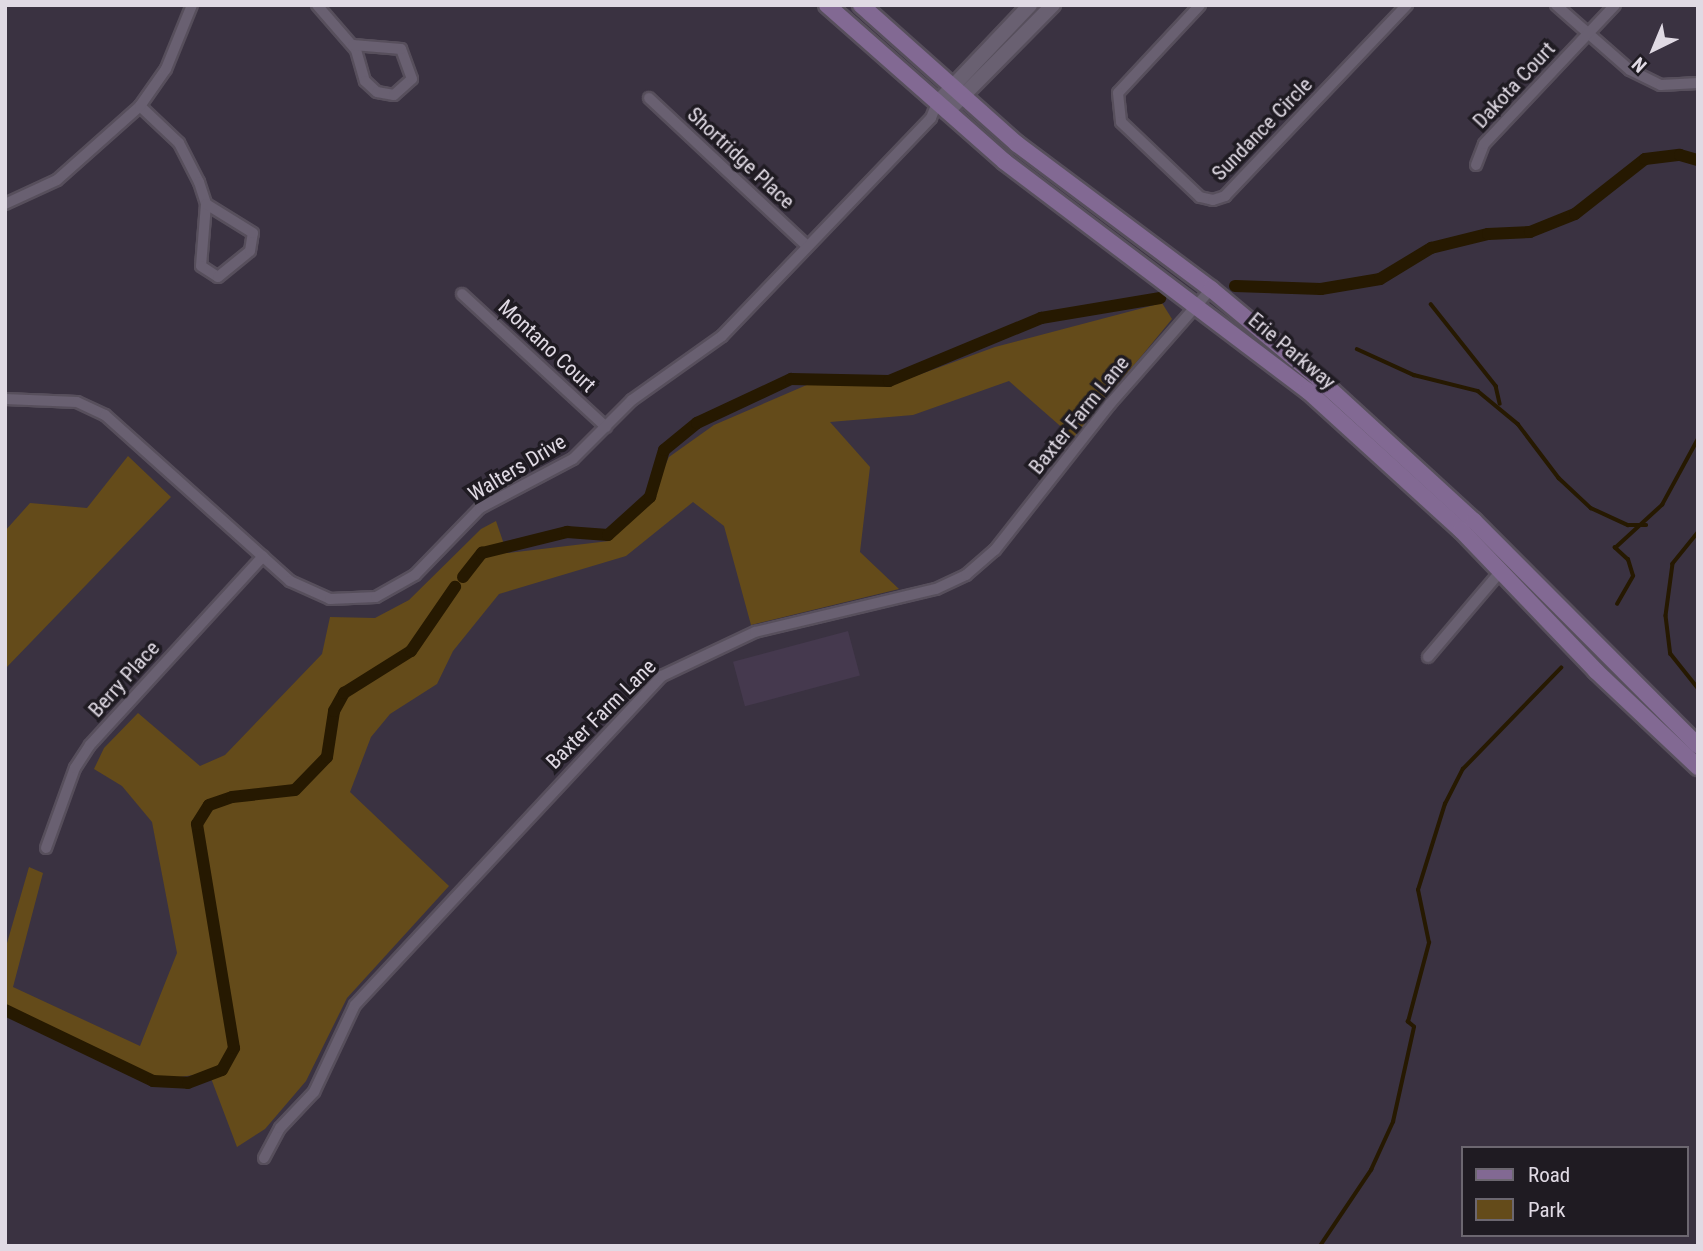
<!DOCTYPE html>
<style>
body{margin:0}
#map{position:relative;width:1703px;height:1251px;overflow:hidden;background:#3a3241;font-family:"Roboto Condensed",sans-serif}
div>[style]{position:absolute}
[style*='--x']{left:calc(var(--x)*1px);top:calc(var(--y)*1px);width:calc(var(--w)*1px);rotate:calc(var(--a)*1deg)}
.built>*{inset:0;background:#45394e;transform-origin:0 0}
.green>*{inset:0;background:#644b1a}
.stream>*{height:3.5px;margin:-1.75px;padding:0 1.75px;transform-origin:1.75px;border-radius:1.75px;background:#261901}
.canal>*{height:12px;margin:-6px;padding:0 6px;transform-origin:6px;border-radius:6px;background:#261901}
.roads{filter:drop-shadow(2px 0 #574f5c) drop-shadow(-2px 0 #574f5c) drop-shadow(0 2px #574f5c) drop-shadow(0 -2px #574f5c)}
.minor>*{height:10px;margin:-5px;padding:0 5px;transform-origin:5px;border-radius:5px;background:#696071}
.tertiary>*{height:14px;margin:-7px;padding:0 7px;transform-origin:7px;border-radius:7px;background:#696071}
.secondary>*{height:16px;margin:-8px;padding:0 8px;transform-origin:8px;border-radius:8px;background:#826993}
span{translate:-50% -50%;white-space:nowrap;text-align:center;line-height:1.15;-webkit-text-stroke:7px #1f1b22;paint-order:stroke}
.street-label{font-size:21px;color:#e0dae4}
.frame{position:absolute;inset:0;border:7px solid #e0dae4;pointer-events:none}
.legend{position:absolute;left:1461px;top:1146px;width:228px;height:91px;box-sizing:border-box;background:#1f1b22;border:2px solid #6c6770;margin:0;padding:9px 12px;list-style:none;font-size:21px;color:#e0dae4}
.legend li{display:flex;align-items:center;gap:14px;height:35px}
.legend b{width:35px;border:2px solid #6c6770}
.north{position:absolute;left:1619px;top:14px;width:70px;height:70px;-webkit-text-stroke:5px #1f1b22;paint-order:stroke;rotate:223deg;font-size:19px;font-weight:700;line-height:28px;text-align:center;color:#e0dae4}
.north::after{content:'';display:block;margin:auto;width:24px;height:32px;background:#e0dae4;clip-path:polygon(50% 0,100% 100%,50% 72%,0 100%)}
</style>
<div id="map">
<div class="built">
<div style="left:848px;top:631px;width:46px;height:119px;rotate:75deg"></div>
</div>
<div class="green">
<div style="clip-path:polygon(1162px 303px,1172px 319px,1074px 438px,1009px 381px,913px 415px,830px 422px,870px 467px,860px 552px,899px 589px,751px 625px,724px 526px,693px 502px,626px 556px,499px 594px,453px 651px,437px 684px,390px 714px,371px 737px,350px 792px,449px 886px,347px 998px,306px 1081px,265px 1129px,237px 1147px,209px 1073px,157px 1080px,5px 1009px,5px 950px,29px 867px,43px 873px,13px 987px,140px 1046px,177px 953px,152px 822px,122px 786px,94px 769px,104px 748px,138px 713px,200px 766px,225px 755px,322px 654px,330px 617px,375px 618px,409px 600px,481px 529px,496px 521px,507px 553px,609px 541px,648px 502px,669px 457px,714px 425px,809px 384px,888px 386px,995px 347px)"></div>
<div style="clip-path:polygon(128px 456px,171px 497px,5px 669px,5px 531px,30px 503px,87px 508px)"></div>
</div>
<div class="stream">
<div style="--x:1431;--y:304;--w:105;--a:51.6"></div>
<div style="--x:1496;--y:386;--w:18;--a:77"></div>
<div style="--x:1357;--y:349;--w:63;--a:24.5"></div>
<div style="--x:1414;--y:375;--w:66;--a:14"></div>
<div style="--x:1478;--y:391;--w:52;--a:39.5"></div>
<div style="--x:1518;--y:424;--w:68;--a:52.8"></div>
<div style="--x:1559;--y:478;--w:44;--a:43.2"></div>
<div style="--x:1591;--y:508;--w:41;--a:24.7"></div>
<div style="--x:1628;--y:525;--w:18;--a:0"></div>
<div style="--x:1698;--y:533;--w:40;--a:129"></div>
<div style="--x:1673;--y:564;--w:52;--a:97.7"></div>
<div style="--x:1666;--y:616;--w:38;--a:83"></div>
<div style="--x:1671;--y:654;--w:43;--a:51.5"></div>
<div style="--x:1617;--y:604;--w:32;--a:-60"></div>
<div style="--x:1633;--y:576;--w:17;--a:-107"></div>
<div style="--x:1628;--y:560;--w:18;--a:-137"></div>
<div style="--x:1615;--y:548;--w:64;--a:-42.5"></div>
<div style="--x:1662;--y:505;--w:75;--a:-61.4"></div>
<div style="--x:1320;--y:1246;--w:92;--a:-56.1"></div>
<div style="--x:1371;--y:1170;--w:53;--a:-65.4"></div>
<div style="--x:1393;--y:1122;--w:97;--a:-77.5"></div>
<div style="--x:1414;--y:1027;--w:8;--a:-140"></div>
<div style="--x:1408;--y:1022;--w:82;--a:-75.1"></div>
<div style="--x:1429;--y:943;--w:54;--a:-101.7"></div>
<div style="--x:1418;--y:890;--w:90;--a:-72.6"></div>
<div style="--x:1445;--y:804;--w:39;--a:-63"></div>
<div style="--x:1463;--y:769;--w:141;--a:-45.9"></div>
</div>
<div class="canal">
<div style="--x:1235;--y:286;--w:86;--a:2"></div>
<div style="--x:1321;--y:289;--w:60;--a:-9.6"></div>
<div style="--x:1380;--y:279;--w:60;--a:-31.3"></div>
<div style="--x:1431;--y:248;--w:59;--a:-13.8"></div>
<div style="--x:1488;--y:234;--w:42;--a:-2.7"></div>
<div style="--x:1530;--y:232;--w:48;--a:-21.8"></div>
<div style="--x:1575;--y:214;--w:89;--a:-38.2"></div>
<div style="--x:1645;--y:159;--w:35;--a:-7"></div>
<div style="--x:1680;--y:155;--w:19;--a:16"></div>
<div style="--x:463;--y:577;--w:31;--a:-52"></div>
<div style="--x:482;--y:553;--w:88;--a:-13.9"></div>
<div style="--x:567;--y:532;--w:41;--a:4.2"></div>
<div style="--x:608;--y:535;--w:57;--a:-42.1"></div>
<div style="--x:650;--y:497;--w:49;--a:-73.4"></div>
<div style="--x:664;--y:450;--w:43;--a:-39.3"></div>
<div style="--x:697;--y:423;--w:104;--a:-25.1"></div>
<div style="--x:791;--y:379;--w:98;--a:1.2"></div>
<div style="--x:889;--y:381;--w:165;--a:-22.5"></div>
<div style="--x:1041;--y:318;--w:121;--a:-9.5"></div>
<div style="--x:5;--y:1010;--w:164;--a:25.6"></div>
<div style="--x:153;--y:1081;--w:35;--a:3"></div>
<div style="--x:188;--y:1083;--w:36;--a:-21"></div>
<div style="--x:222;--y:1070;--w:25;--a:-61"></div>
<div style="--x:234;--y:1048;--w:227;--a:-99.4"></div>
<div style="--x:197;--y:824;--w:22;--a:-58"></div>
<div style="--x:209;--y:805;--w:24;--a:-19"></div>
<div style="--x:232;--y:797;--w:63;--a:-6.3"></div>
<div style="--x:295;--y:790;--w:46;--a:-45.9"></div>
<div style="--x:327;--y:757;--w:47;--a:-81.3"></div>
<div style="--x:334;--y:711;--w:21;--a:-61"></div>
<div style="--x:344;--y:693;--w:79;--a:-32.1"></div>
<div style="--x:411;--y:651;--w:78;--a:-55.5"></div>
</div>
<div class="roads">
<div class="minor">
<div style="--x:317;--y:5;--w:60;--a:49.1"></div>
<div style="--x:356;--y:50;--w:32;--a:74"></div>
<div style="--x:365;--y:81;--w:16;--a:43"></div>
<div style="--x:377;--y:92;--w:17;--a:10"></div>
<div style="--x:394;--y:95;--w:24;--a:-42"></div>
<div style="--x:412;--y:79;--w:32;--a:-110"></div>
<div style="--x:401;--y:49;--w:48;--a:-175.2"></div>
<div style="--x:1200;--y:5;--w:120;--a:133"></div>
<div style="--x:1118;--y:93;--w:29;--a:84"></div>
<div style="--x:1121;--y:122;--w:109;--a:43.5"></div>
<div style="--x:1200;--y:197;--w:13;--a:13"></div>
<div style="--x:1213;--y:200;--w:13;--a:-18"></div>
<div style="--x:1225;--y:196;--w:264;--a:-46.4"></div>
<div style="--x:1556;--y:5;--w:98;--a:41.3"></div>
<div style="--x:1630;--y:70;--w:34;--a:26"></div>
<div style="--x:1661;--y:85;--w:37;--a:-3"></div>
<div style="--x:649;--y:98;--w:216;--a:43.1"></div>
<div style="--x:140;--y:106;--w:54;--a:43.5"></div>
<div style="--x:179;--y:143;--w:44;--a:62.9"></div>
<div style="--x:199;--y:182;--w:23;--a:72"></div>
<div style="--x:206;--y:204;--w:62;--a:94.6"></div>
<div style="--x:201;--y:266;--w:20;--a:33"></div>
<div style="--x:218;--y:277;--w:41;--a:-39.1"></div>
<div style="--x:250;--y:251;--w:18;--a:-81"></div>
<div style="--x:253;--y:233;--w:55;--a:-148.3"></div>
<div style="--x:1476;--y:165;--w:22;--a:-69"></div>
<div style="--x:1484;--y:144;--w:191;--a:-46.7"></div>
<div style="--x:5;--y:204;--w:57;--a:-24.8"></div>
<div style="--x:57;--y:180;--w:111;--a:-41.7"></div>
<div style="--x:140;--y:106;--w:45;--a:-54.9"></div>
<div style="--x:166;--y:69;--w:69;--a:-67.9"></div>
<div style="--x:462;--y:294;--w:196;--a:42.7"></div>
<div style="--x:5;--y:399;--w:72;--a:2.4"></div>
<div style="--x:77;--y:402;--w:31;--a:25"></div>
<div style="--x:105;--y:415;--w:249;--a:41.9"></div>
<div style="--x:290;--y:581;--w:44;--a:24.2"></div>
<div style="--x:330;--y:599;--w:46;--a:-2.5"></div>
<div style="--x:376;--y:597;--w:45;--a:-29.4"></div>
<div style="--x:415;--y:575;--w:93;--a:-45.9"></div>
<div style="--x:480;--y:508;--w:105;--a:-27.8"></div>
<div style="--x:573;--y:459;--w:83;--a:-45"></div>
<div style="--x:632;--y:400;--w:110;--a:-35.4"></div>
<div style="--x:722;--y:336;--w:302;--a:-46.2"></div>
<div style="--x:931;--y:118;--w:16;--a:-68"></div>
<div style="--x:1428;--y:657;--w:111;--a:-49.7"></div>
<div style="--x:46;--y:848;--w:85;--a:-70.1"></div>
<div style="--x:75;--y:768;--w:27;--a:-57"></div>
<div style="--x:90;--y:745;--w:256;--a:-47.5"></div>
<div style="--x:264;--y:1158;--w:34;--a:-62"></div>
<div style="--x:280;--y:1128;--w:50;--a:-46.6"></div>
<div style="--x:314;--y:1092;--w:96;--a:-64.8"></div>
<div style="--x:355;--y:1005;--w:450;--a:-47"></div>
<div style="--x:662;--y:676;--w:103;--a:-25.3"></div>
<div style="--x:755;--y:632;--w:186;--a:-13.4"></div>
<div style="--x:936;--y:589;--w:33;--a:-25"></div>
<div style="--x:966;--y:575;--w:38;--a:-41"></div>
<div style="--x:995;--y:550;--w:186;--a:-51.8"></div>
<div style="--x:1110;--y:404;--w:153;--a:-48.7"></div>
</div>
<div class="tertiary">
<div style="--x:937;--y:103;--w:135;--a:-46.5"></div>
<div style="--x:947;--y:112;--w:151;--a:-45.3"></div>
</div>
<div class="secondary">
<div style="--x:827;--y:5;--w:237;--a:41.4"></div>
<div style="--x:1005;--y:162;--w:380;--a:37.1"></div>
<div style="--x:1308;--y:391;--w:207;--a:42.3"></div>
<div style="--x:1461;--y:530;--w:195;--a:46.2"></div>
<div style="--x:1596;--y:671;--w:140;--a:43.3"></div>
<div style="--x:861;--y:5;--w:209;--a:41.7"></div>
<div style="--x:1017;--y:144;--w:242;--a:36.8"></div>
<div style="--x:1211;--y:289;--w:141;--a:39.8"></div>
<div style="--x:1319;--y:379;--w:210;--a:42.5"></div>
<div style="--x:1474;--y:521;--w:317;--a:45.1"></div>
</div>
</div>
<div class="street-label">
<span style="left:1514px;top:85px;rotate:-47deg">Dakota Court</span>
<span style="left:1262px;top:129px;rotate:-46deg">Sundance Circle</span>
<span style="left:741px;top:158px;rotate:43deg">Shortridge Place</span>
<span style="left:547px;top:346px;rotate:43deg">Montano Court</span>
<span style="left:1292px;top:351px;rotate:40deg">Erie Parkway</span>
<span style="left:1079px;top:415px;rotate:-51deg">Baxter Farm Lane</span>
<span style="left:517px;top:468px;rotate:-31deg">Walters Drive</span>
<span style="left:124px;top:679px;rotate:-48deg">Berry Place</span>
<span style="left:601px;top:714px;rotate:-45deg">Baxter Farm Lane</span>
</div>
<div class="frame"></div>
<ul class="legend">
<li><b style="height:9px;background:#826993"></b>Road</li>
<li><b style="height:19px;background:#644b1a"></b>Park</li>
</ul>
<div class="north">N</div>
</div>
